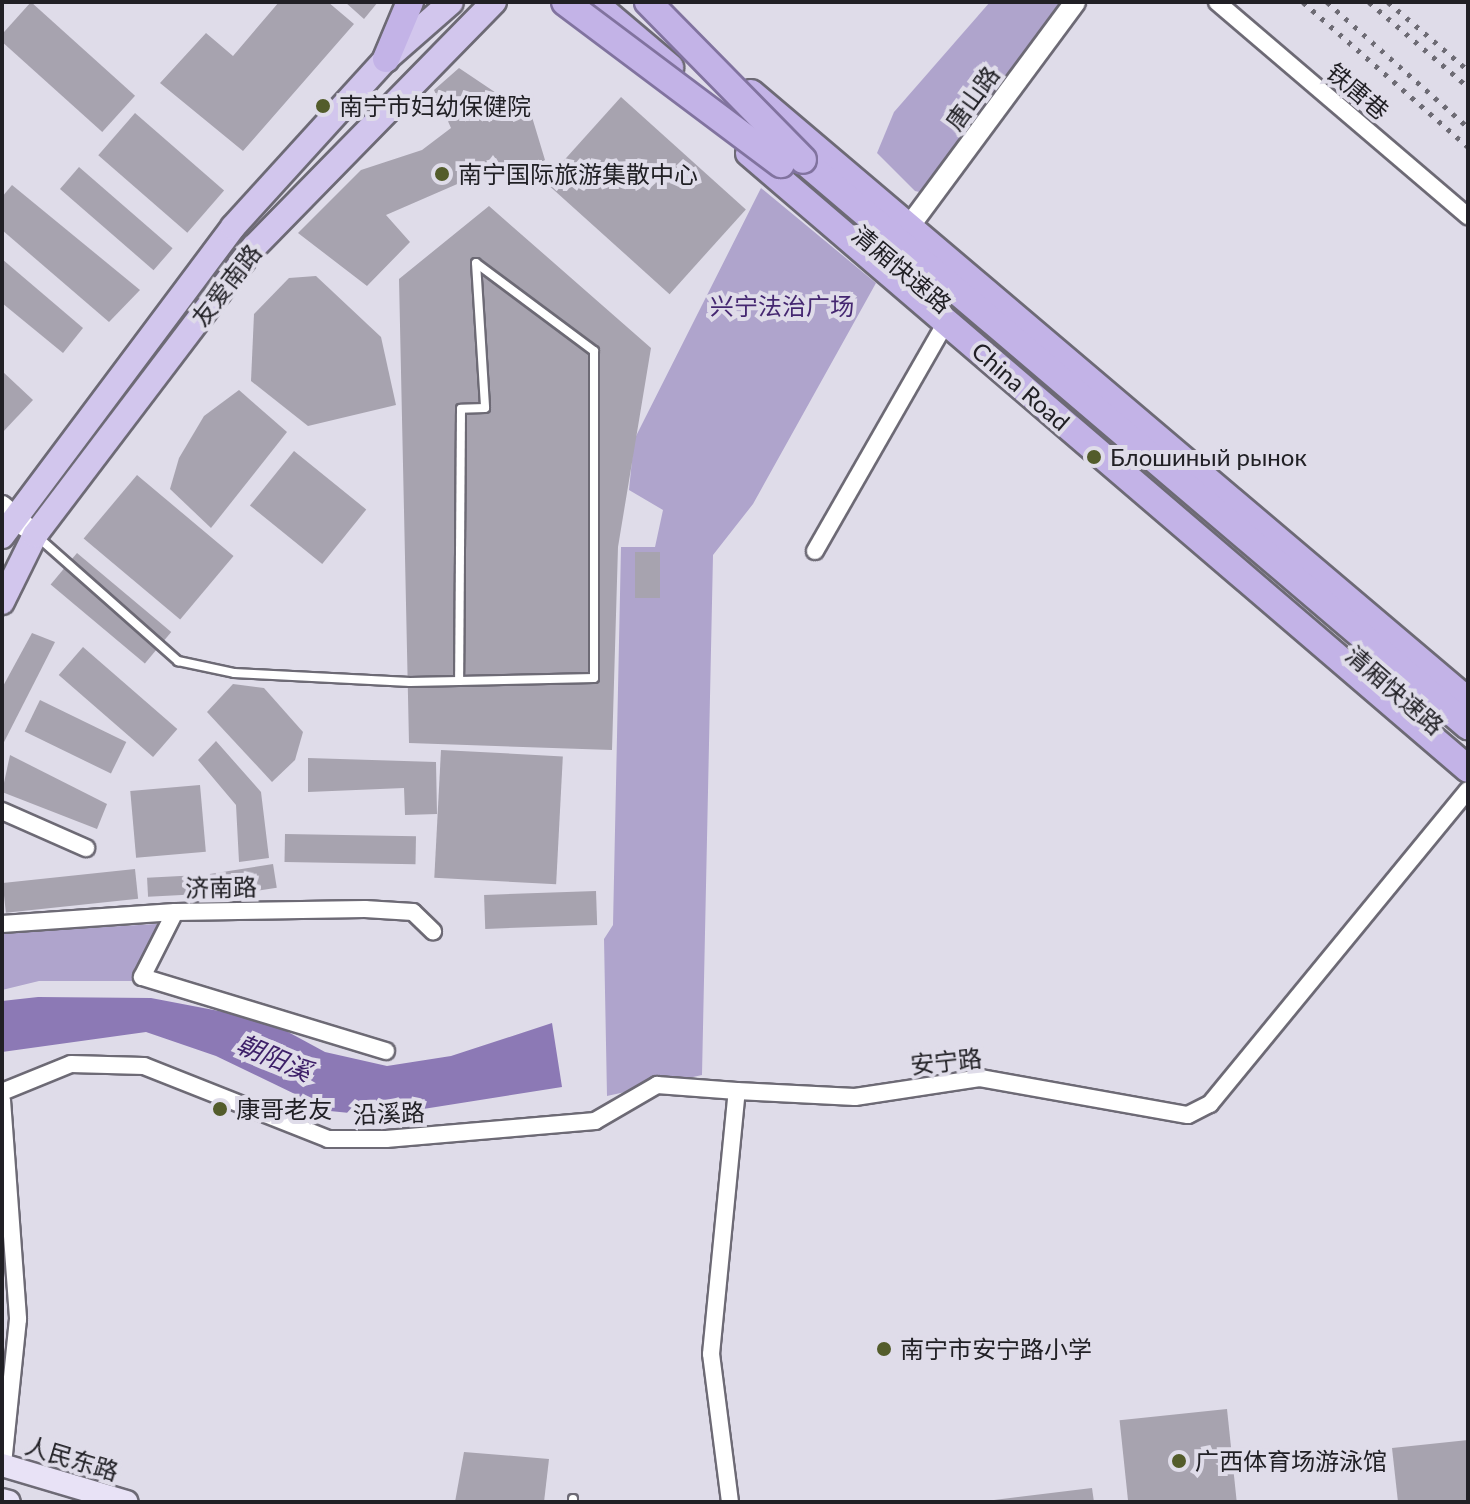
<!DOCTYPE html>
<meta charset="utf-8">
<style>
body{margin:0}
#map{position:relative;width:1470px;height:1504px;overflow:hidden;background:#dfdce9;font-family:Lato,"Noto Sans SC",sans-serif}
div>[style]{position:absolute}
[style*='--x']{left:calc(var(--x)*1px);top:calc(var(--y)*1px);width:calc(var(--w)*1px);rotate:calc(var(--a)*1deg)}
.green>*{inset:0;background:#afa4cc}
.water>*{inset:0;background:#8c79b5}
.building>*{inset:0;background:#a7a3af;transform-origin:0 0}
.roads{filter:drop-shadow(2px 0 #6d6a75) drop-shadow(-2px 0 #6d6a75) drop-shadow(0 2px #6d6a75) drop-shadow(0 -2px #6d6a75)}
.service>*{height:8px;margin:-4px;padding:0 4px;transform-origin:4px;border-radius:4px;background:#fff}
.minor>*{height:16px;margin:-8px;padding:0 8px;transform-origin:8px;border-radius:8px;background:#fff}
.tertiary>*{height:20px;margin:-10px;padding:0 10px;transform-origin:10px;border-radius:10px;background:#fff}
.secondary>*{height:22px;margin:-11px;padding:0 11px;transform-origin:11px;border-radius:11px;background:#e8e2f6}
.primary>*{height:24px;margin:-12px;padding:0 12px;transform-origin:12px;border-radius:12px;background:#d2c6ed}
.trunk>*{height:26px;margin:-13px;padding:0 13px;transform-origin:13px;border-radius:13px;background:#c3b3e7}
.rail>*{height:5px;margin-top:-2.5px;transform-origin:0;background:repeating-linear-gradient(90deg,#6d6b74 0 4px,transparent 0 12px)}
.bridges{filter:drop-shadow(2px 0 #81739f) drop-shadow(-2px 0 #81739f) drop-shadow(0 2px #81739f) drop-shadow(0 -2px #81739f)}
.trunk-bridge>*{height:26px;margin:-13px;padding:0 13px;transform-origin:13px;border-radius:13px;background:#c3b3e7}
.dots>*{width:22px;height:22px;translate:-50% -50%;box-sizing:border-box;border:4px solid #dfdce9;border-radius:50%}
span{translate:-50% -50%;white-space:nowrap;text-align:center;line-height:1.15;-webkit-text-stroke:8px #dfdce9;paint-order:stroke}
.street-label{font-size:24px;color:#212025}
.poi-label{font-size:24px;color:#212025}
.left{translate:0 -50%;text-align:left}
.park-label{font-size:24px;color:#452771}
.water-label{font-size:26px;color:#3d1f68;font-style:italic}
.frame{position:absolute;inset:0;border:4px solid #212025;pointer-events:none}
</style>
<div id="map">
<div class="green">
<div style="clip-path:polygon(990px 2px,1078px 2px,924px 193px,915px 191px,877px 153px,894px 112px)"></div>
<div style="clip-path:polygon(761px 188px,876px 283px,753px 504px,713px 555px,702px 1075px,607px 1096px,604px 939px,613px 925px,621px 547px,655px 547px,663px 510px,629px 490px,634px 440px)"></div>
<div style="clip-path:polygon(173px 923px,140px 981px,39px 981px,2px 990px,2px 933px)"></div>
</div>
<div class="water">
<div style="clip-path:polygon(38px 997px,151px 998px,266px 1020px,325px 1052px,387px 1066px,451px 1056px,552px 1023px,562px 1087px,379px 1116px,330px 1111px,216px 1056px,146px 1032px,2px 1052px,2px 1001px)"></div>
</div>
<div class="building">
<div style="left:31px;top:2px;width:140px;height:49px;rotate:42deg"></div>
<div style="clip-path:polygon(279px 2px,328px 2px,354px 24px,243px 151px,160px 83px,206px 33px,233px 56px)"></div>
<div style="clip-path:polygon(345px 2px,378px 2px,364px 19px)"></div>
<div style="clip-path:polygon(459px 68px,532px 117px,545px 160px,509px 178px,493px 155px,478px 175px,386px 215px,410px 242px,367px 286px,298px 233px,361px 170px,422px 150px,451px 128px,434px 90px)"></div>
<div style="left:621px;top:97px;width:168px;height:114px;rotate:42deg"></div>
<div style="left:135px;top:113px;width:118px;height:56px;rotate:41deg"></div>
<div style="left:79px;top:167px;width:124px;height:29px;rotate:41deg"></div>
<div style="clip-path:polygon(12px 185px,140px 290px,109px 322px,2px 230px,2px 197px)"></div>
<div style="clip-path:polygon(489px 206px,651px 348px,618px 547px,612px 750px,409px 743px,399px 279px)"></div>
<div style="clip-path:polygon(2px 259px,83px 328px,63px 353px,2px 303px)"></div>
<div style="clip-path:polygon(316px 276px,381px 337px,396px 405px,308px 426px,251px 381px,254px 314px,289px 278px)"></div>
<div style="clip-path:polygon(2px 371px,33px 400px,2px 433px)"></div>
<div style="clip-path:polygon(239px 390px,287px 432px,211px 528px,170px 489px,179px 458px,204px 416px)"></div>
<div style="left:294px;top:451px;width:93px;height:70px;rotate:39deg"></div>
<div style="left:137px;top:475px;width:126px;height:83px;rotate:40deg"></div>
<div style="left:635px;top:552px;width:25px;height:46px"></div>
<div style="left:77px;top:553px;width:123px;height:41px;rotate:40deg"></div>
<div style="clip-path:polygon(32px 633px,55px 642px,2px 746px,2px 688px)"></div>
<div style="left:83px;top:647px;width:125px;height:37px;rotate:41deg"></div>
<div style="clip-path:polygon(233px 684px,264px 688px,303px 732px,295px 760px,272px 782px,207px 712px)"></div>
<div style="left:40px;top:700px;width:96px;height:35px;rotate:26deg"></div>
<div style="clip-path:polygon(216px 741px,261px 792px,269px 858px,239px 862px,236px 805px,198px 760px)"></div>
<div style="left:441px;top:750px;width:122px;height:128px;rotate:3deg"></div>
<div style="clip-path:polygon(10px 755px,107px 804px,97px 829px,2px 792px)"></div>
<div style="clip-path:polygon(308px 758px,436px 762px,437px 814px,405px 815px,404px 788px,308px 792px)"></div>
<div style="left:200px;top:785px;width:67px;height:70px;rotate:85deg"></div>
<div style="left:285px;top:834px;width:131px;height:28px;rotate:1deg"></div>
<div style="left:273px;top:864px;width:24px;height:64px;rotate:81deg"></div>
<div style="left:135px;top:869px;width:30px;height:133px;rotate:84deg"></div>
<div style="left:200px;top:875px;width:19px;height:53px;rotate:87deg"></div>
<div style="left:596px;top:891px;width:34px;height:112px;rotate:88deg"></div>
<div style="left:1227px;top:1409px;width:94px;height:108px;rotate:84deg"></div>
<div style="clip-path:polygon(1468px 1440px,1468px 1502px,1398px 1502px,1392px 1448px)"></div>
<div style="clip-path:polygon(464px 1452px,549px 1459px,544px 1502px,455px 1502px)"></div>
<div style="clip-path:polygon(1092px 1488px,1094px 1502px,994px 1502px,994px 1500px)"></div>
</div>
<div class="roads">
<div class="service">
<div style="--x:39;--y:538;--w:186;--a:41.5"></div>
<div style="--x:178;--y:661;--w:57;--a:12.1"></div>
<div style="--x:234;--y:673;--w:176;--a:2.9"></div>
<div style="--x:410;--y:682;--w:49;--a:-1.2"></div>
<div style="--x:459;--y:681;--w:135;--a:-1.3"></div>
<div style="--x:594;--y:678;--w:327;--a:-90"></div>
<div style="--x:594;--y:351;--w:147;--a:-143.3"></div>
<div style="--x:476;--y:263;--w:145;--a:86.4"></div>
<div style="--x:485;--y:408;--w:24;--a:178"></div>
<div style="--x:461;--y:409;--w:272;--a:90.4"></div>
<div style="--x:573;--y:1502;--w:3;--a:-90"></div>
</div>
<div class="minor">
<div style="--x:1217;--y:2;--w:330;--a:40.5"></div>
<div style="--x:815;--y:551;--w:264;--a:-60.2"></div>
<div style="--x:2;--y:811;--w:92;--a:23.8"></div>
<div style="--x:175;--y:912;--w:73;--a:116.9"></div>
<div style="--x:142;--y:977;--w:255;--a:16.9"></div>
<div style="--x:2;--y:924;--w:173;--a:-4"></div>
<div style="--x:175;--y:912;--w:190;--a:-0.9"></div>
<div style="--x:365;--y:909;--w:48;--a:3.6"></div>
<div style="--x:413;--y:912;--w:28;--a:44"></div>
<div style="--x:2;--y:1092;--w:74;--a:-22.1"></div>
<div style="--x:71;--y:1064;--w:73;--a:1.6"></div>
<div style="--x:144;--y:1066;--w:198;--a:21.6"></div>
<div style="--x:328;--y:1139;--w:58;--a:0"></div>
<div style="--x:386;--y:1139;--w:210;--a:-4.9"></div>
<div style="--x:595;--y:1121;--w:72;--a:-30.1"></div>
<div style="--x:657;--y:1085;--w:80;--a:4.3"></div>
<div style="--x:2;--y:1100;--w:220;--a:85.8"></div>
<div style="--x:18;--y:1319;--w:147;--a:95.9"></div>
<div style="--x:730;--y:1502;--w:149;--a:-97.3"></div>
<div style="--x:711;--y:1354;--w:264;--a:-84.4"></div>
<div style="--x:737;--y:1091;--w:118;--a:2.9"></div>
<div style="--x:855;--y:1097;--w:126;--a:-8.6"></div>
<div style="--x:980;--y:1078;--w:211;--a:10.1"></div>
<div style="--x:1188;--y:1115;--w:25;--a:-27"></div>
<div style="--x:1210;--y:1104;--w:406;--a:-50.6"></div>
</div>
<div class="tertiary">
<div style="--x:911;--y:224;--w:276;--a:-53.5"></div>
<div style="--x:2;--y:506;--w:32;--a:41"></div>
</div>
<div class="secondary">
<div style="--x:2;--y:1465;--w:130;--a:16.5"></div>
<div style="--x:2;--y:1500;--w:7;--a:16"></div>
</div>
<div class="primary">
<div style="--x:2;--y:536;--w:386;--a:-53.2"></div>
<div style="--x:233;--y:227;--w:227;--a:-47.7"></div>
<div style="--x:386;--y:59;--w:86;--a:-41.2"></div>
<div style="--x:2;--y:602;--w:75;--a:-63.8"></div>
<div style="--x:35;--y:535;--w:362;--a:-52.8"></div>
<div style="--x:254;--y:247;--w:343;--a:-45.6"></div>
</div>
<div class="trunk">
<div style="--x:593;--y:2;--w:101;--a:40.2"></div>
<div style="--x:386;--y:59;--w:62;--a:-67.2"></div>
<div style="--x:751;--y:93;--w:940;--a:40.3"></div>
<div style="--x:785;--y:145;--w:897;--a:40.39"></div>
<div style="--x:749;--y:153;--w:947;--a:40.59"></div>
</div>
</div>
<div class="rail">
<div style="--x:1303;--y:2;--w:220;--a:41.3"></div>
<div style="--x:1327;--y:2;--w:188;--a:41.6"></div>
<div style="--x:1369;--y:2;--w:130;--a:40.6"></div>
<div style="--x:1388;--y:2;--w:105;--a:40.4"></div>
</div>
<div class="bridges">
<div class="trunk-bridge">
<div style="--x:565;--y:2;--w:270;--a:36.9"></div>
<div style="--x:648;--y:2;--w:221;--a:45.5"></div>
</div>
</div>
<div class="dots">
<div style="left:323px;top:106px;background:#535c2b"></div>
<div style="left:442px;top:174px;background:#535c2b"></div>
<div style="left:1094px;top:457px;background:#535c2b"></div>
<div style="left:220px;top:1109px;background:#535c2b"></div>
<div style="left:884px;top:1349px;background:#535c2b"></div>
<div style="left:1179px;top:1461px;background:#535c2b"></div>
</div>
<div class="street-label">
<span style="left:1358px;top:91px;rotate:40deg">铁唐巷</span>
<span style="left:972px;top:98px;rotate:-54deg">唐山路</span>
<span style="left:902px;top:269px;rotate:40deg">清厢快速路</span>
<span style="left:226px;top:285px;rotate:-52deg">友爱南路</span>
<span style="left:1021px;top:386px;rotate:41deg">China Road</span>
<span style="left:1395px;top:690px;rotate:41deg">清厢快速路</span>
<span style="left:221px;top:887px;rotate:-1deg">济南路</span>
<span style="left:946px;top:1061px;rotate:-6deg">安宁路</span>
<span style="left:389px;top:1113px;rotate:-2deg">沿溪路</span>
<span style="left:72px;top:1458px;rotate:17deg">人民东路</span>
</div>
<div class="poi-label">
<span class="left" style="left:339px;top:106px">南宁市妇幼保健院</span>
<span class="left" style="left:458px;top:174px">南宁国际旅游集散中心</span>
<span class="left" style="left:1110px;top:457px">Блошиный рынок</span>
<span class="left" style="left:236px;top:1109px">康哥老友</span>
<span class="left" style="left:900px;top:1349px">南宁市安宁路小学</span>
<span class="left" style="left:1195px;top:1461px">广西体育场游泳馆</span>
</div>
<div class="park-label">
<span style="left:782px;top:306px">兴宁法治广场</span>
</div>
<div class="water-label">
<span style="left:274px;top:1058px;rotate:23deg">朝阳溪</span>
</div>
<div class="frame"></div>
</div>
